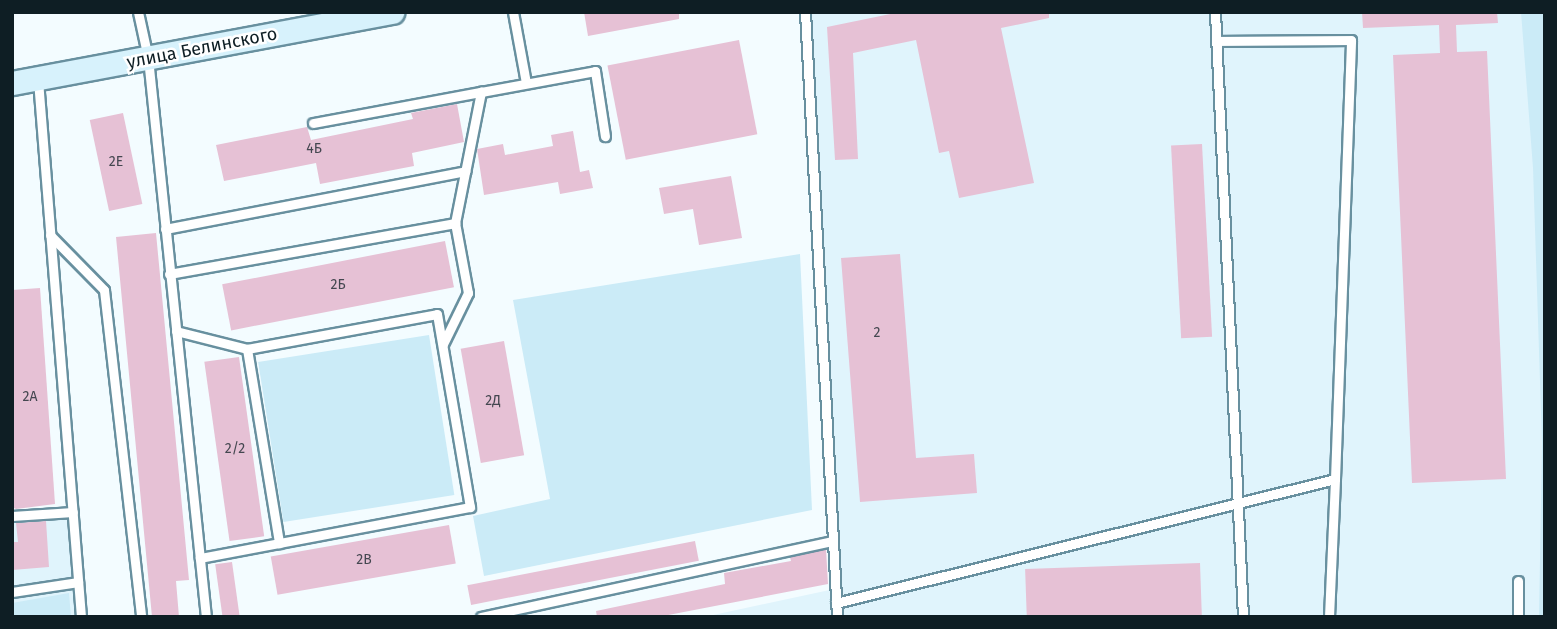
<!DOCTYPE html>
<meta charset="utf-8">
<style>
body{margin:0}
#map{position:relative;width:1557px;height:629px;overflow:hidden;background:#f3fcff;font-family:"Fira Sans",sans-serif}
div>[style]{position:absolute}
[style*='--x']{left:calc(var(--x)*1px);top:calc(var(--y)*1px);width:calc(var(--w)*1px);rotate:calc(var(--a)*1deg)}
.built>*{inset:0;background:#e0f4fc}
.green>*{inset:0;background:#cbebf7;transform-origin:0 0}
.building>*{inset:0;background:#e6c1d5;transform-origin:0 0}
.roads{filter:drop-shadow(2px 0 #68909f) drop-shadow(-2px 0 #68909f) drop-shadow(0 2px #68909f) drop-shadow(0 -2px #68909f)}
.lane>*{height:9px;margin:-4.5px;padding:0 4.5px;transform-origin:4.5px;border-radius:4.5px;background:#fff}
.secondary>*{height:23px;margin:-11.5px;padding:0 11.5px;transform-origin:11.5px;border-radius:11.5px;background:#d7f2fc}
span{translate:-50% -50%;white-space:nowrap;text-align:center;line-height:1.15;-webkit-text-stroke:5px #fff;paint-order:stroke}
.number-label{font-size:14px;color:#444750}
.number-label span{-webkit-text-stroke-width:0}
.street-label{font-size:18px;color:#0e1e24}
.frame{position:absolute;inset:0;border:14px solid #0e1e24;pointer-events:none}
</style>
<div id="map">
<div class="built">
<div style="clip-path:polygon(807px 12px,1545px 12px,1545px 617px,704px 617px,839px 588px)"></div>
<div style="clip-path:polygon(73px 512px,81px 617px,12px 617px,12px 516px)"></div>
</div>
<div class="green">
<div style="clip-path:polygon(1521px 12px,1545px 12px,1545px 617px,1539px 617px,1542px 443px,1533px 168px)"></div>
<div style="clip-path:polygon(800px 254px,812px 510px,484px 576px,473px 516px,550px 499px,513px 300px)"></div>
<div style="left:429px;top:335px;width:162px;height:173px;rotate:81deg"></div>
<div style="clip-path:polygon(69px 593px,71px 617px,12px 617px,12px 603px)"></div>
</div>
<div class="building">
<div style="clip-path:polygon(584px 12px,679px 12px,679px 19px,588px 36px)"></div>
<div style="clip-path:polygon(900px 12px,1049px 12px,1049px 18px,1001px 28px,1034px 183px,959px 198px,949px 151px,939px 153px,916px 40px,853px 53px,858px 159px,835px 160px,827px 27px)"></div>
<div style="clip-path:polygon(1362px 12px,1497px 12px,1498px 23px,1456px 25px,1457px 52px,1487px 51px,1506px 479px,1412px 483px,1393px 55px,1440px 53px,1439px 25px,1363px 28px)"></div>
<div style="left:739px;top:40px;width:96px;height:134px;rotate:79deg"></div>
<div style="clip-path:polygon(457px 104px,464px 142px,412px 153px,414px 166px,320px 184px,316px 163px,224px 181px,216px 145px,307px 127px,311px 140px,413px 119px,411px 113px)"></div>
<div style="left:123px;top:113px;width:93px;height:34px;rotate:78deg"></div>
<div style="clip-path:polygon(573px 131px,580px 172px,589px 170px,593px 188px,560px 194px,558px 182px,484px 195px,477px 149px,503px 144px,505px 155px,553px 146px,551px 135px)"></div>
<div style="left:1202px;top:144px;width:193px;height:31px;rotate:87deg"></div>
<div style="clip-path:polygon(731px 176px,742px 238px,699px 245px,693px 209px,664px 214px,659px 188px)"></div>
<div style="clip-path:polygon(156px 233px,189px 580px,176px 581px,179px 617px,152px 617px,116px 237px)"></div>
<div style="left:445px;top:241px;width:47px;height:227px;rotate:79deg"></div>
<div style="clip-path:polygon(900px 254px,916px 458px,974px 454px,977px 493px,860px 502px,841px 258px)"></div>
<div style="clip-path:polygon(40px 288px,55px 504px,16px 509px,12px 507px,12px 290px)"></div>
<div style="left:504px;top:341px;width:116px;height:44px;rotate:80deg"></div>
<div style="left:239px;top:357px;width:181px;height:35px;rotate:82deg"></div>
<div style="clip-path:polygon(46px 521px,49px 567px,12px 570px,12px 542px,18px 542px,16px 523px)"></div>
<div style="left:449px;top:525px;width:39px;height:181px;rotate:80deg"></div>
<div style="left:695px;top:541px;width:20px;height:232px;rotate:79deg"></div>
<div style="clip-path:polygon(826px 549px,828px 584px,658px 617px,597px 617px,596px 611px,725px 584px,724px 573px,791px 561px,790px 557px)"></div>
<div style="left:232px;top:562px;width:56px;height:17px;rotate:82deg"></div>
<div style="left:1200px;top:563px;width:54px;height:175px;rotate:88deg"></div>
</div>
<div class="roads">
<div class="lane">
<div style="--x:138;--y:12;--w:47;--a:77.7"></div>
<div style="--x:148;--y:58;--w:562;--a:84.08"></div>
<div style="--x:513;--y:12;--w:72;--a:79.6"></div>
<div style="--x:805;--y:12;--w:606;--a:86.97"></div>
<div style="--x:1215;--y:12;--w:606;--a:87.35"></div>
<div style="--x:38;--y:80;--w:539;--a:85.42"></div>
<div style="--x:313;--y:123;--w:171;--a:-10.5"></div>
<div style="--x:165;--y:229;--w:306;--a:-10.9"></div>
<div style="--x:50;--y:235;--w:77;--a:45.5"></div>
<div style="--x:104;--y:290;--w:329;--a:83.5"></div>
<div style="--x:169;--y:274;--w:291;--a:-10.1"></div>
<div style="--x:176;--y:331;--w:73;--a:14.2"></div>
<div style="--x:247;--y:349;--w:193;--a:-10.4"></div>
<div style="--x:437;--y:314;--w:196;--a:80.3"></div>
<div style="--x:470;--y:507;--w:275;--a:169.3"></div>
<div style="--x:443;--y:344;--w:57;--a:-63.9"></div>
<div style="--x:468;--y:293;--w:71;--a:-100.5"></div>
<div style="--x:455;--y:223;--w:134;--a:-78.8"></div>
<div style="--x:481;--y:92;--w:116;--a:-10.4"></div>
<div style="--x:595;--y:71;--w:66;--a:81.3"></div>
<div style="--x:247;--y:349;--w:197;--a:80.6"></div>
<div style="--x:12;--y:516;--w:61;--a:-3.8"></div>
<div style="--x:1518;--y:581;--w:36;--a:90"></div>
<div style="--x:12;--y:592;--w:67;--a:-8.6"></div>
<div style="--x:836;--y:603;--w:514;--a:-13.96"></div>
<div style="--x:1335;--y:479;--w:439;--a:-87.9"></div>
<div style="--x:1351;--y:40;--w:135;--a:179.6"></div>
<div style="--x:481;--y:617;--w:359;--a:-12.2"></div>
<div style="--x:1329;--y:617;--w:138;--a:-87.5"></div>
</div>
<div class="secondary">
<div style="--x:12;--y:83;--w:387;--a:-10.6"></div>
</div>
</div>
<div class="number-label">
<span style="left:314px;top:149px">4Б</span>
<span style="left:116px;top:162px">2Е</span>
<span style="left:338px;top:285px">2Б</span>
<span style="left:877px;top:333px">2</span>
<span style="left:30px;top:397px">2А</span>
<span style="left:493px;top:401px">2Д</span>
<span style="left:235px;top:449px">2/2</span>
<span style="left:364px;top:560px">2В</span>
</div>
<div class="street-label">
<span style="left:202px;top:48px;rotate:-11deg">улица Белинского</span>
</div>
<div class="frame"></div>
</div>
